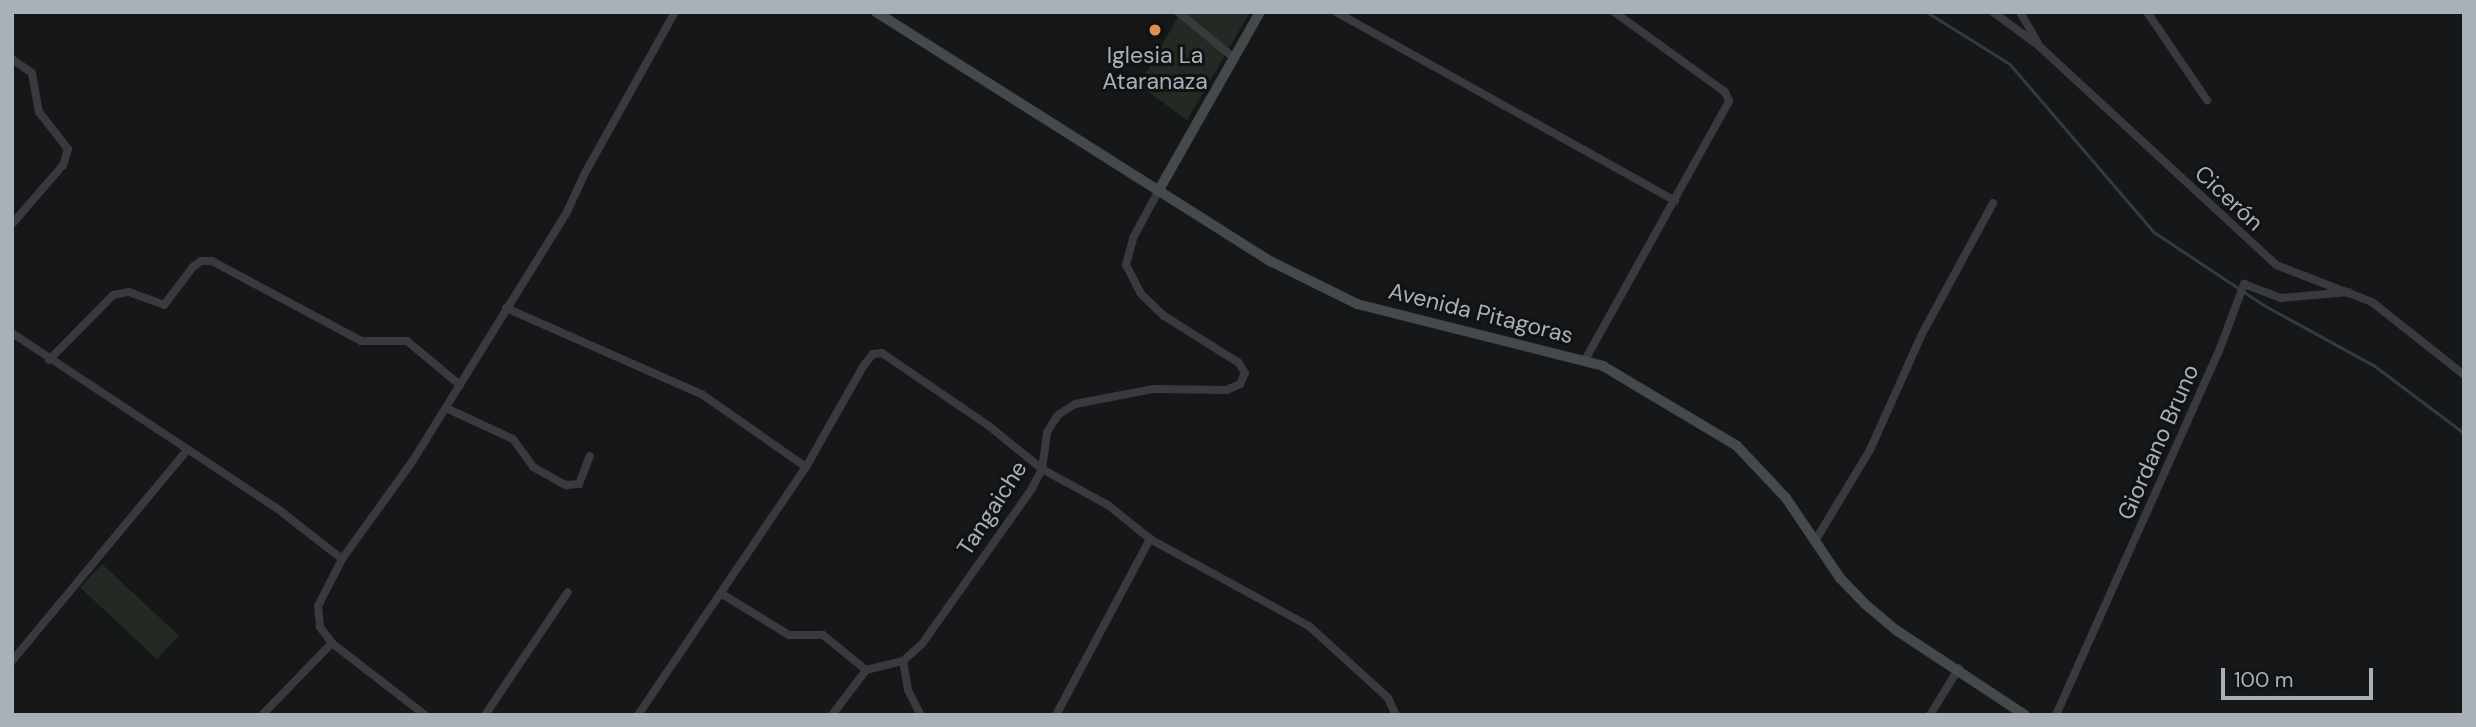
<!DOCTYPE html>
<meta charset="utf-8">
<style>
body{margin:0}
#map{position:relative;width:2476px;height:727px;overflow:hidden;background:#161718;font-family:"DM Sans",sans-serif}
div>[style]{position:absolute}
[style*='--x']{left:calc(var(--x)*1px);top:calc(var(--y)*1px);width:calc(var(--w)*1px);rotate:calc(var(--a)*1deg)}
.green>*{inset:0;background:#232a23;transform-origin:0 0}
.stream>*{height:2.5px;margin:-1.25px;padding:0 1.25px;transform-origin:1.25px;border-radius:1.25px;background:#313b40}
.minor>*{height:8px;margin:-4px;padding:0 4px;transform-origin:4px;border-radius:4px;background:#383a3d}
.secondary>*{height:10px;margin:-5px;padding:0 5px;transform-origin:5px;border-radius:5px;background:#46494c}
.dots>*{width:19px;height:19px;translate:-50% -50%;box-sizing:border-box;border:4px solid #111213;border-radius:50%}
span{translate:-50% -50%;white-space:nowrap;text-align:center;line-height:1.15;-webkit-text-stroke:6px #111213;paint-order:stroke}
.poi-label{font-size:23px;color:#aab0b7}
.street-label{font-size:23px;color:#aab0b7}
.frame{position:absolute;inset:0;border:14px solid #aab0b7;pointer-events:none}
.scale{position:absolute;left:2221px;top:668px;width:152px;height:32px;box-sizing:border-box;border:4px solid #aab0b7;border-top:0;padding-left:9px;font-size:21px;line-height:24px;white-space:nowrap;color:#aab0b7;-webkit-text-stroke:5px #111213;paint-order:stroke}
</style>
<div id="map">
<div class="green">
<div style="clip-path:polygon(1181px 12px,1250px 12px,1187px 120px,1139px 85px)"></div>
<div style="left:102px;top:564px;width:105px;height:32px;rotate:43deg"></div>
</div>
<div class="stream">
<div style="--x:1927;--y:12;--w:98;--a:32.1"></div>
<div style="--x:2010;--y:64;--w:221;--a:49.4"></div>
<div style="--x:2154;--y:232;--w:132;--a:33.6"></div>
<div style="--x:2264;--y:305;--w:127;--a:28.8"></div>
<div style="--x:2375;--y:366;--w:111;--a:37"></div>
</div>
<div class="minor">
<div style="--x:1178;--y:12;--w:72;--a:39.4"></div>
<div style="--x:1336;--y:12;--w:388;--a:29.1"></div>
<div style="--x:1993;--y:12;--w:57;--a:36.5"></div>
<div style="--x:2039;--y:46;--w:323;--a:42.7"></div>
<div style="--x:2276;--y:265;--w:103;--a:21.1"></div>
<div style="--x:2372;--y:302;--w:117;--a:38.4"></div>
<div style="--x:2020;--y:12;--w:36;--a:60"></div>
<div style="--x:2147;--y:12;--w:107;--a:55.7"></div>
<div style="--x:12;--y:59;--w:24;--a:35"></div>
<div style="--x:32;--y:73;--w:40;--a:80"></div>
<div style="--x:39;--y:112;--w:47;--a:51.9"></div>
<div style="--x:68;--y:149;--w:17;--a:107"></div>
<div style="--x:63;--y:165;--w:78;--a:130.8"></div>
<div style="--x:506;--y:308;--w:215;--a:23.8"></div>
<div style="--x:703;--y:395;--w:126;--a:35"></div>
<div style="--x:12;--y:333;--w:319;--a:33.5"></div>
<div style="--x:278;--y:509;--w:81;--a:38"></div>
<div style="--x:49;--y:360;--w:91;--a:-45.4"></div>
<div style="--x:113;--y:295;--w:16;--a:-11"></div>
<div style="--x:129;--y:292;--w:37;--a:20"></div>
<div style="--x:164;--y:305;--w:48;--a:-52.7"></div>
<div style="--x:193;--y:267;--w:10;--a:-37"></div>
<div style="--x:201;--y:261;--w:11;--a:0"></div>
<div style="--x:212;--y:261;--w:169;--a:28.2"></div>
<div style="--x:361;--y:341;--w:46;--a:0"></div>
<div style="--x:407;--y:341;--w:69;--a:39.7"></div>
<div style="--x:1585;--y:360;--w:296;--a:-60.9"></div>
<div style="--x:1729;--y:101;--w:10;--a:-114"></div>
<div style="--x:1725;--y:92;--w:137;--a:-144.2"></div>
<div style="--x:446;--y:408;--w:74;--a:24.8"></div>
<div style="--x:513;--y:439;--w:34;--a:54"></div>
<div style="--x:533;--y:467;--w:38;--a:29"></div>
<div style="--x:566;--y:485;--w:13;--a:-4"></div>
<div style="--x:579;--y:484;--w:30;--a:-69"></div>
<div style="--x:1815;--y:541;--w:106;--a:-58.9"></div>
<div style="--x:1870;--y:450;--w:127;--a:-65.9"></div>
<div style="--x:1922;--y:334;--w:149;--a:-61.5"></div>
<div style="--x:722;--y:594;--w:79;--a:31.5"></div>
<div style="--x:789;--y:635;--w:34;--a:0"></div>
<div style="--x:823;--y:635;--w:55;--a:39.1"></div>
<div style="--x:12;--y:661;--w:274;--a:-50.3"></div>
<div style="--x:903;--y:661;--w:29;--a:80"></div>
<div style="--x:908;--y:690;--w:28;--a:63"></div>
<div style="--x:262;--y:715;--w:100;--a:-45.8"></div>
<div style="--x:425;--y:715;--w:118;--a:-142.3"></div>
<div style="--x:332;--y:643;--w:20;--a:-127"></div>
<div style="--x:320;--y:627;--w:21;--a:-95"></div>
<div style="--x:318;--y:606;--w:53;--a:-62.9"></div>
<div style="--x:342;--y:559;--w:120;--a:-54.2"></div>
<div style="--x:412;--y:462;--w:292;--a:-58.2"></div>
<div style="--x:566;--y:214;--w:45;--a:-65.1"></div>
<div style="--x:585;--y:173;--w:184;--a:-60.8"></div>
<div style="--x:485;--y:715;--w:148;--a:-56"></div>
<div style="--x:638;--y:715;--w:300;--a:-55.9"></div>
<div style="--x:806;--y:467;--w:117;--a:-60.4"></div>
<div style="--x:864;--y:365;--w:14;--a:-51"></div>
<div style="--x:873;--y:354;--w:9;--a:-6"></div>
<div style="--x:882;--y:353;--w:130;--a:34.3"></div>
<div style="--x:989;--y:426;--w:68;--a:39.1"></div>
<div style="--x:1042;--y:469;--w:75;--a:28.6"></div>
<div style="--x:1108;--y:505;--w:54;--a:39"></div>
<div style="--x:1150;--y:539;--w:181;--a:28.7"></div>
<div style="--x:1309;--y:626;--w:107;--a:42.3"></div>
<div style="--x:1388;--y:698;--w:19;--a:65"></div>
<div style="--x:832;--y:715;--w:56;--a:-52.9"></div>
<div style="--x:866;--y:670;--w:38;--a:-14"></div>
<div style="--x:903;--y:661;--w:25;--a:-42"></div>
<div style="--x:922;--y:644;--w:189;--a:-54.7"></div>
<div style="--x:1031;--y:490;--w:24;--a:-62"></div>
<div style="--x:1042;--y:469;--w:37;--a:-82"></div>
<div style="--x:1047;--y:432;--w:20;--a:-57"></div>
<div style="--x:1058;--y:415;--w:20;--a:-33"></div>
<div style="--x:1075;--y:404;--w:79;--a:-10.9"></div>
<div style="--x:1153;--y:389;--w:74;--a:0.8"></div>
<div style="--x:1227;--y:390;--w:14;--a:-25"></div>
<div style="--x:1240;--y:384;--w:12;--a:-66"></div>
<div style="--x:1245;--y:373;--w:12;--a:-121"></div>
<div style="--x:1239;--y:363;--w:89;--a:-147.9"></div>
<div style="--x:1164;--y:316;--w:32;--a:-136"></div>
<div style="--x:1141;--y:294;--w:33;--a:-117"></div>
<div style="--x:1126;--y:265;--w:28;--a:-75"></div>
<div style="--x:1133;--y:238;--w:57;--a:-61.6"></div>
<div style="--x:1056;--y:715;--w:200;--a:-61.9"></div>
<div style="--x:1930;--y:715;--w:55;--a:-58.3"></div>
<div style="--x:2056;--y:715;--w:399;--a:-65.9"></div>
<div style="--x:2219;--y:351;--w:72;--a:-69.5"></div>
<div style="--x:2244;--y:284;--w:40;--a:21"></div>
<div style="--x:2281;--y:298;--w:68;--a:-5"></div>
</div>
<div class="secondary">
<div style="--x:876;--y:12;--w:468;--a:32.3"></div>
<div style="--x:1272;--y:262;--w:95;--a:26.3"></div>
<div style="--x:1357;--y:304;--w:254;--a:14.1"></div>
<div style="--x:1603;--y:366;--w:156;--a:30.8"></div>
<div style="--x:1737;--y:446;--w:71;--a:46.7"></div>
<div style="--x:1786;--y:498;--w:97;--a:56"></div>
<div style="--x:1840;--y:578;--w:36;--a:46"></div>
<div style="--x:1865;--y:604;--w:40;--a:40"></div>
<div style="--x:1896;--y:630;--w:154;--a:33.4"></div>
<div style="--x:1160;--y:188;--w:202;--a:-60.4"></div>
</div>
<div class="dots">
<div style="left:1155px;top:30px;background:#de9249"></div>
</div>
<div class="poi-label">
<span style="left:1155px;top:68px">Iglesia La<br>Ataranaza</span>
</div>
<div class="street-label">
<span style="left:2229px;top:198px;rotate:43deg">Cicerón</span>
<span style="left:1481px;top:313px;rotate:14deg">Avenida Pitagoras</span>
<span style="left:2158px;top:442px;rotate:-66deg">Giordano Bruno</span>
<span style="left:992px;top:508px;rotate:-57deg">Tangaiche</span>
</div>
<div class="frame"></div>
<div class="scale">100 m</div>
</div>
